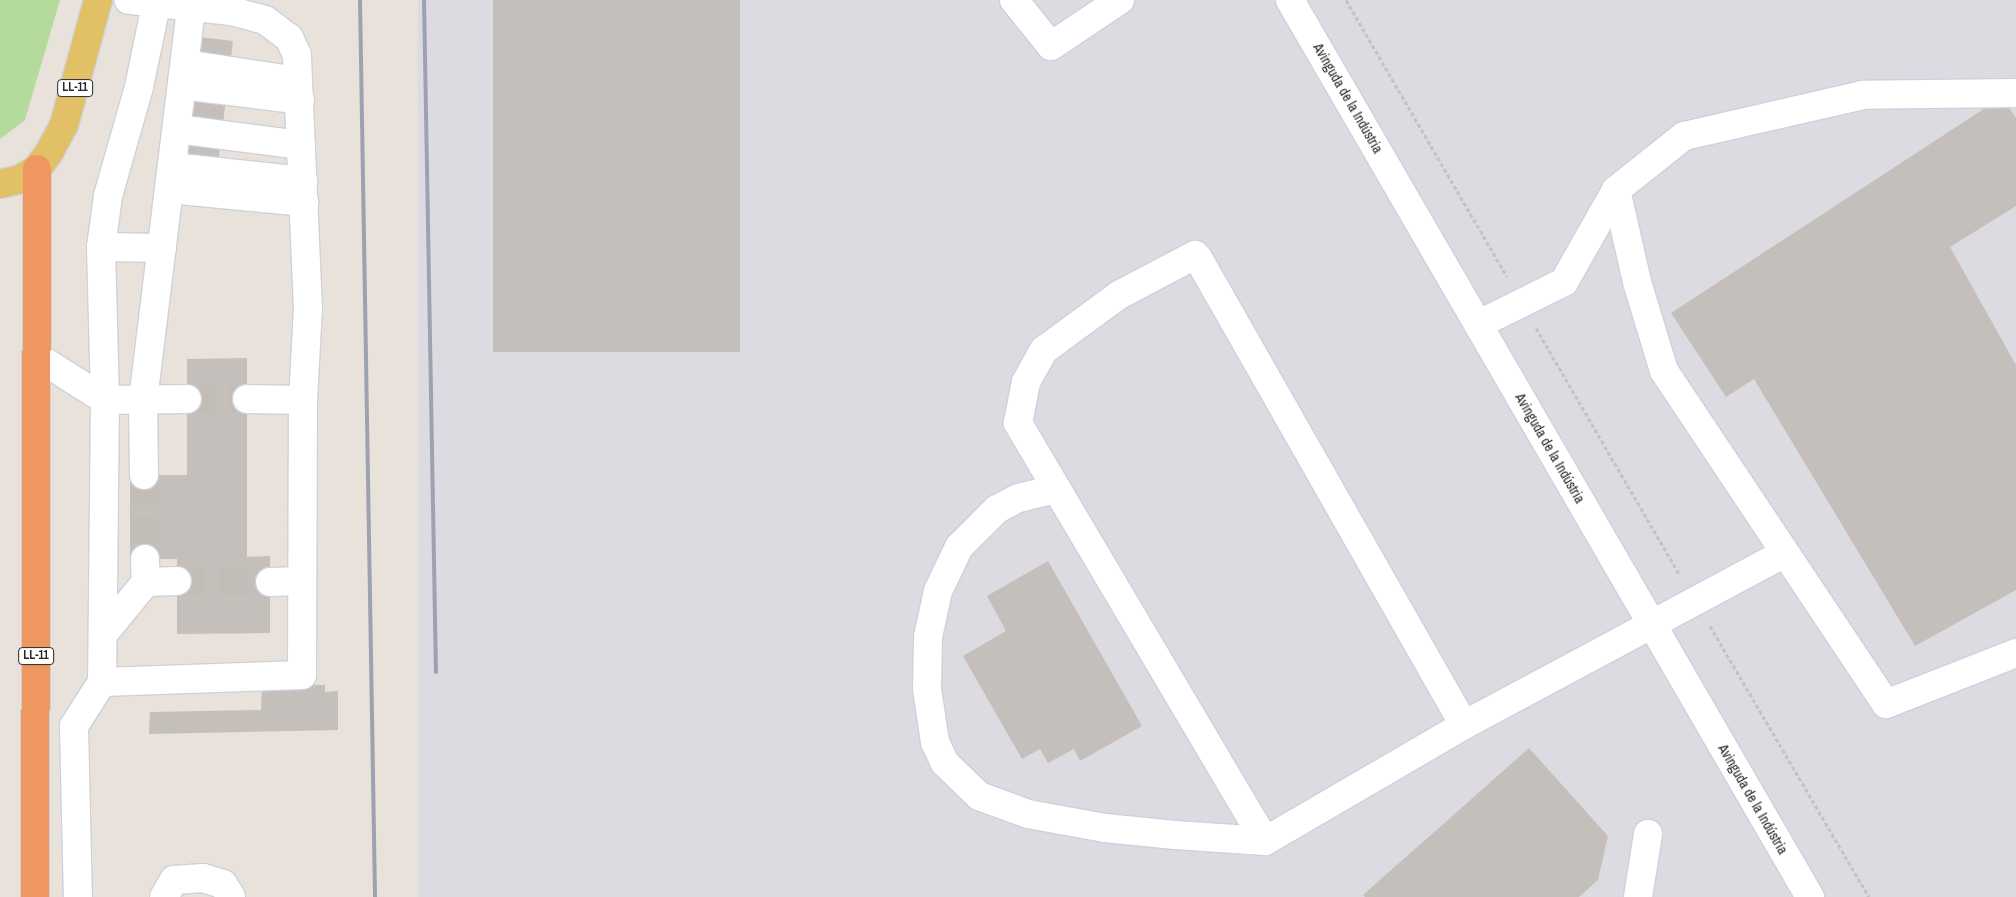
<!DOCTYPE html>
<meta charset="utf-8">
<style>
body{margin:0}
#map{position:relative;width:2016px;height:897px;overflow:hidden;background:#e9e2da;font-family:"Archivo Narrow",sans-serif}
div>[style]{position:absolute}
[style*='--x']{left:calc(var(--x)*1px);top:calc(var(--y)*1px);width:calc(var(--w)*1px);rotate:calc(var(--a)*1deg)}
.industrial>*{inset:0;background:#dcdbe2;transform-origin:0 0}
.green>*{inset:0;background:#b4db9b}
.building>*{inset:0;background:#c4bfba;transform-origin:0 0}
.minor-tunnel>*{height:28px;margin-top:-14px;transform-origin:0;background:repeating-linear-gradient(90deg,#c2bdb6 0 28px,transparent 0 42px)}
.path>*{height:3px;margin-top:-1.5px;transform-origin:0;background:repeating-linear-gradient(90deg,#c3c3c3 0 4px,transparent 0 6.5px)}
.roads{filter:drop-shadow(1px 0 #cdd1db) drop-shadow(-1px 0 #cdd1db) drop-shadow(0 1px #cdd1db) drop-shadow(0 -1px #cdd1db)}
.minor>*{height:28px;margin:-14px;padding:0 14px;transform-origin:14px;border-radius:14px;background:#fff}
.major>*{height:28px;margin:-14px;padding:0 14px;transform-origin:14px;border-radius:14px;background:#e2c066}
.highway>*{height:28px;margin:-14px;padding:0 14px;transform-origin:14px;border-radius:14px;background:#ee9760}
.rail>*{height:4px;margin:-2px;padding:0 2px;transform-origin:2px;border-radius:2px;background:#9ea2b0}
span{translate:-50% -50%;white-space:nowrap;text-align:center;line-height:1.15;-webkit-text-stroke:4px #fff;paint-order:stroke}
.shield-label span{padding:1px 4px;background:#fff;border:1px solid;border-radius:4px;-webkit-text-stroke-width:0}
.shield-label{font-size:12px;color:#282828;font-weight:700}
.street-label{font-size:14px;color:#282828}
</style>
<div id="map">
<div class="industrial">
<div style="left:418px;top:0;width:1598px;height:897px"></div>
</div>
<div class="green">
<div style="clip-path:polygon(0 0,60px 0,25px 120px,0 139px)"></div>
</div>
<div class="building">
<div style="left:493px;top:0;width:247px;height:352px"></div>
<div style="clip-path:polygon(199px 37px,233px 41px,216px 181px,179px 200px)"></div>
<div style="clip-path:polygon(2002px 97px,2016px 118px,2016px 206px,1950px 247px,2016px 365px,2016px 590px,1915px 646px,1754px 379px,1726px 397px,1671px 313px)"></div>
<div style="clip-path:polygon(247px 358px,247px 557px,270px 556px,270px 633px,177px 634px,177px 559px,130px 559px,130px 475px,187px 475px,187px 359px)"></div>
<div style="clip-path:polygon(1048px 561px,1142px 726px,1080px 761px,1074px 749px,1048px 763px,1040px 749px,1022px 759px,963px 656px,1006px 631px,987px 596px)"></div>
<div style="clip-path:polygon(325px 685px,325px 692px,338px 691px,338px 730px,149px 734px,150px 712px,261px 710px,262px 686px)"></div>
<div style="clip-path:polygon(1529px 748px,1608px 836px,1598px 880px,1579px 897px,1365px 897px,1363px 895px)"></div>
</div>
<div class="minor-tunnel">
<div style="--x:187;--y:399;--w:60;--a:0"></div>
<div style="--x:144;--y:475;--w:84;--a:89.3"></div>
<div style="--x:177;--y:581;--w:93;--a:0.6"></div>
</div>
<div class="path">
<div style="--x:1346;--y:0;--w:320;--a:59.8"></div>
<div style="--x:1536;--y:328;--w:286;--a:59.8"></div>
<div style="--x:1710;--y:626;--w:314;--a:59.6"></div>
</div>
<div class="roads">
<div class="minor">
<div style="--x:157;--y:0;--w:89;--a:101.7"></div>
<div style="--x:139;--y:87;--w:113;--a:105.9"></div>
<div style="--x:108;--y:196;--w:51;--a:97.8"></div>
<div style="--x:101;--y:247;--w:153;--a:88.5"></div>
<div style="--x:105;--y:400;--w:82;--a:-0.7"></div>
<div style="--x:1014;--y:0;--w:59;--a:51.2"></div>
<div style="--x:1051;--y:46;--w:83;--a:-33.7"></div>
<div style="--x:1290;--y:0;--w:1037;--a:59.9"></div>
<div style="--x:185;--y:64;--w:114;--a:8.6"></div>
<div style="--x:182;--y:85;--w:119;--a:7.2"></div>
<div style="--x:2016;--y:93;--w:153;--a:179.3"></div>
<div style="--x:1863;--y:95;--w:184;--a:167.1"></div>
<div style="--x:1684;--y:136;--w:87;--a:141.5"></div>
<div style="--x:1616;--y:190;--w:94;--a:77.1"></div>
<div style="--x:1637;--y:282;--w:93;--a:73.1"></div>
<div style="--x:1664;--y:371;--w:400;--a:56.3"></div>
<div style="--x:1886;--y:704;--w:140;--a:-21.4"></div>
<div style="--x:177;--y:129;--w:125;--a:7.4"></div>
<div style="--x:172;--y:167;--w:132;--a:6.1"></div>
<div style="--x:169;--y:189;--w:136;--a:5.5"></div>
<div style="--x:101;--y:247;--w:61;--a:0.9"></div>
<div style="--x:1479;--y:324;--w:95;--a:-26.3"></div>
<div style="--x:1564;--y:282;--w:106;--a:-60.5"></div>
<div style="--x:36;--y:356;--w:82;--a:32.5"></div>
<div style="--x:105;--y:400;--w:282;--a:90.6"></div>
<div style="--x:102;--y:682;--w:52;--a:122.5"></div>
<div style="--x:74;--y:726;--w:171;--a:88.7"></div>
<div style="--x:247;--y:399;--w:56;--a:1"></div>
<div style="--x:144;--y:475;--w:75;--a:-90.8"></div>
<div style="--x:143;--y:400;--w:396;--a:-83"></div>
<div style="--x:1055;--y:489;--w:38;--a:166"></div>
<div style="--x:1018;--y:498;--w:24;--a:152"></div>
<div style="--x:997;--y:509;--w:54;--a:135"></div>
<div style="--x:959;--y:547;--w:49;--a:115.5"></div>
<div style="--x:938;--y:591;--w:47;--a:102.3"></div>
<div style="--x:928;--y:637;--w:52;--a:91.1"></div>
<div style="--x:927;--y:689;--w:54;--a:81.4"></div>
<div style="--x:935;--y:742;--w:23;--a:65"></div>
<div style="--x:945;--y:763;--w:47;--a:44.1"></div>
<div style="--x:979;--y:796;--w:52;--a:20.2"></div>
<div style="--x:1028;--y:814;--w:78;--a:10.3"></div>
<div style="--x:1105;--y:828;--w:70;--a:5.7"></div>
<div style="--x:1175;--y:835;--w:90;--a:3.8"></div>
<div style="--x:1265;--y:841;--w:230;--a:-30.2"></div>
<div style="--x:1464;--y:725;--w:362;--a:-28.2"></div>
<div style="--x:145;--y:559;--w:23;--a:88"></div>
<div style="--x:270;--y:582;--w:31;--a:-2"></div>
<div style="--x:104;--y:633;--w:66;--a:-50.5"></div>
<div style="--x:146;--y:582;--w:31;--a:-2"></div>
<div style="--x:102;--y:682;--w:200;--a:-2"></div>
<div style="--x:302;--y:675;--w:275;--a:-89.8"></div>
<div style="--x:303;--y:400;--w:91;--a:-86.9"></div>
<div style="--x:308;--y:309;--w:254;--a:-92.5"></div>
<div style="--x:297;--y:55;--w:19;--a:-115"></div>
<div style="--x:289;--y:38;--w:30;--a:-143"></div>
<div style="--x:265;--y:20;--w:35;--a:-165"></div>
<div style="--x:231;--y:11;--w:103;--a:-173.8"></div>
<div style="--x:1265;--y:841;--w:486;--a:-120.6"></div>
<div style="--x:1018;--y:423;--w:42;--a:-79"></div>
<div style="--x:1026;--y:382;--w:37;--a:-61"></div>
<div style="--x:1044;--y:350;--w:93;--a:-36.3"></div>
<div style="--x:1119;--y:295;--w:86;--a:-27.8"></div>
<div style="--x:1195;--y:255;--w:4;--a:45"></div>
<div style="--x:1198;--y:258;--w:537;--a:60.33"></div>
<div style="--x:164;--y:897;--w:20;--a:-60"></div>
<div style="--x:174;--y:880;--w:29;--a:-4"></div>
<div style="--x:203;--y:878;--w:21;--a:17"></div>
<div style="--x:223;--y:884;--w:15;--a:58"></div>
<div style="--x:1638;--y:897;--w:64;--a:-81"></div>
</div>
<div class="major">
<div style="--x:0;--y:184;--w:18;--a:-13"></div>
<div style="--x:18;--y:180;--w:22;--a:-30"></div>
<div style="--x:37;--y:169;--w:22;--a:-54"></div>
<div style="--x:50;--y:151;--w:30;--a:-62"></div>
<div style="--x:64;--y:125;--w:130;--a:-74.8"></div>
</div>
<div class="highway">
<div style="--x:35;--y:897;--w:728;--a:-89.84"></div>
</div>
</div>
<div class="rail">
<div style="--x:360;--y:0;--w:897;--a:89.04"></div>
<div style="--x:424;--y:0;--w:672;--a:88.98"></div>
</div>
<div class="shield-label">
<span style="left:75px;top:88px">LL-11</span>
<span style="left:36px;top:656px">LL-11</span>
</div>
<div class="street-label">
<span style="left:1348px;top:98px;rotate:60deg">Avinguda de la Indústria</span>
<span style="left:1550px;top:448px;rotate:60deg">Avinguda de la Indústria</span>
<span style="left:1753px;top:799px;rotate:60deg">Avinguda de la Indústria</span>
</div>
</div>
